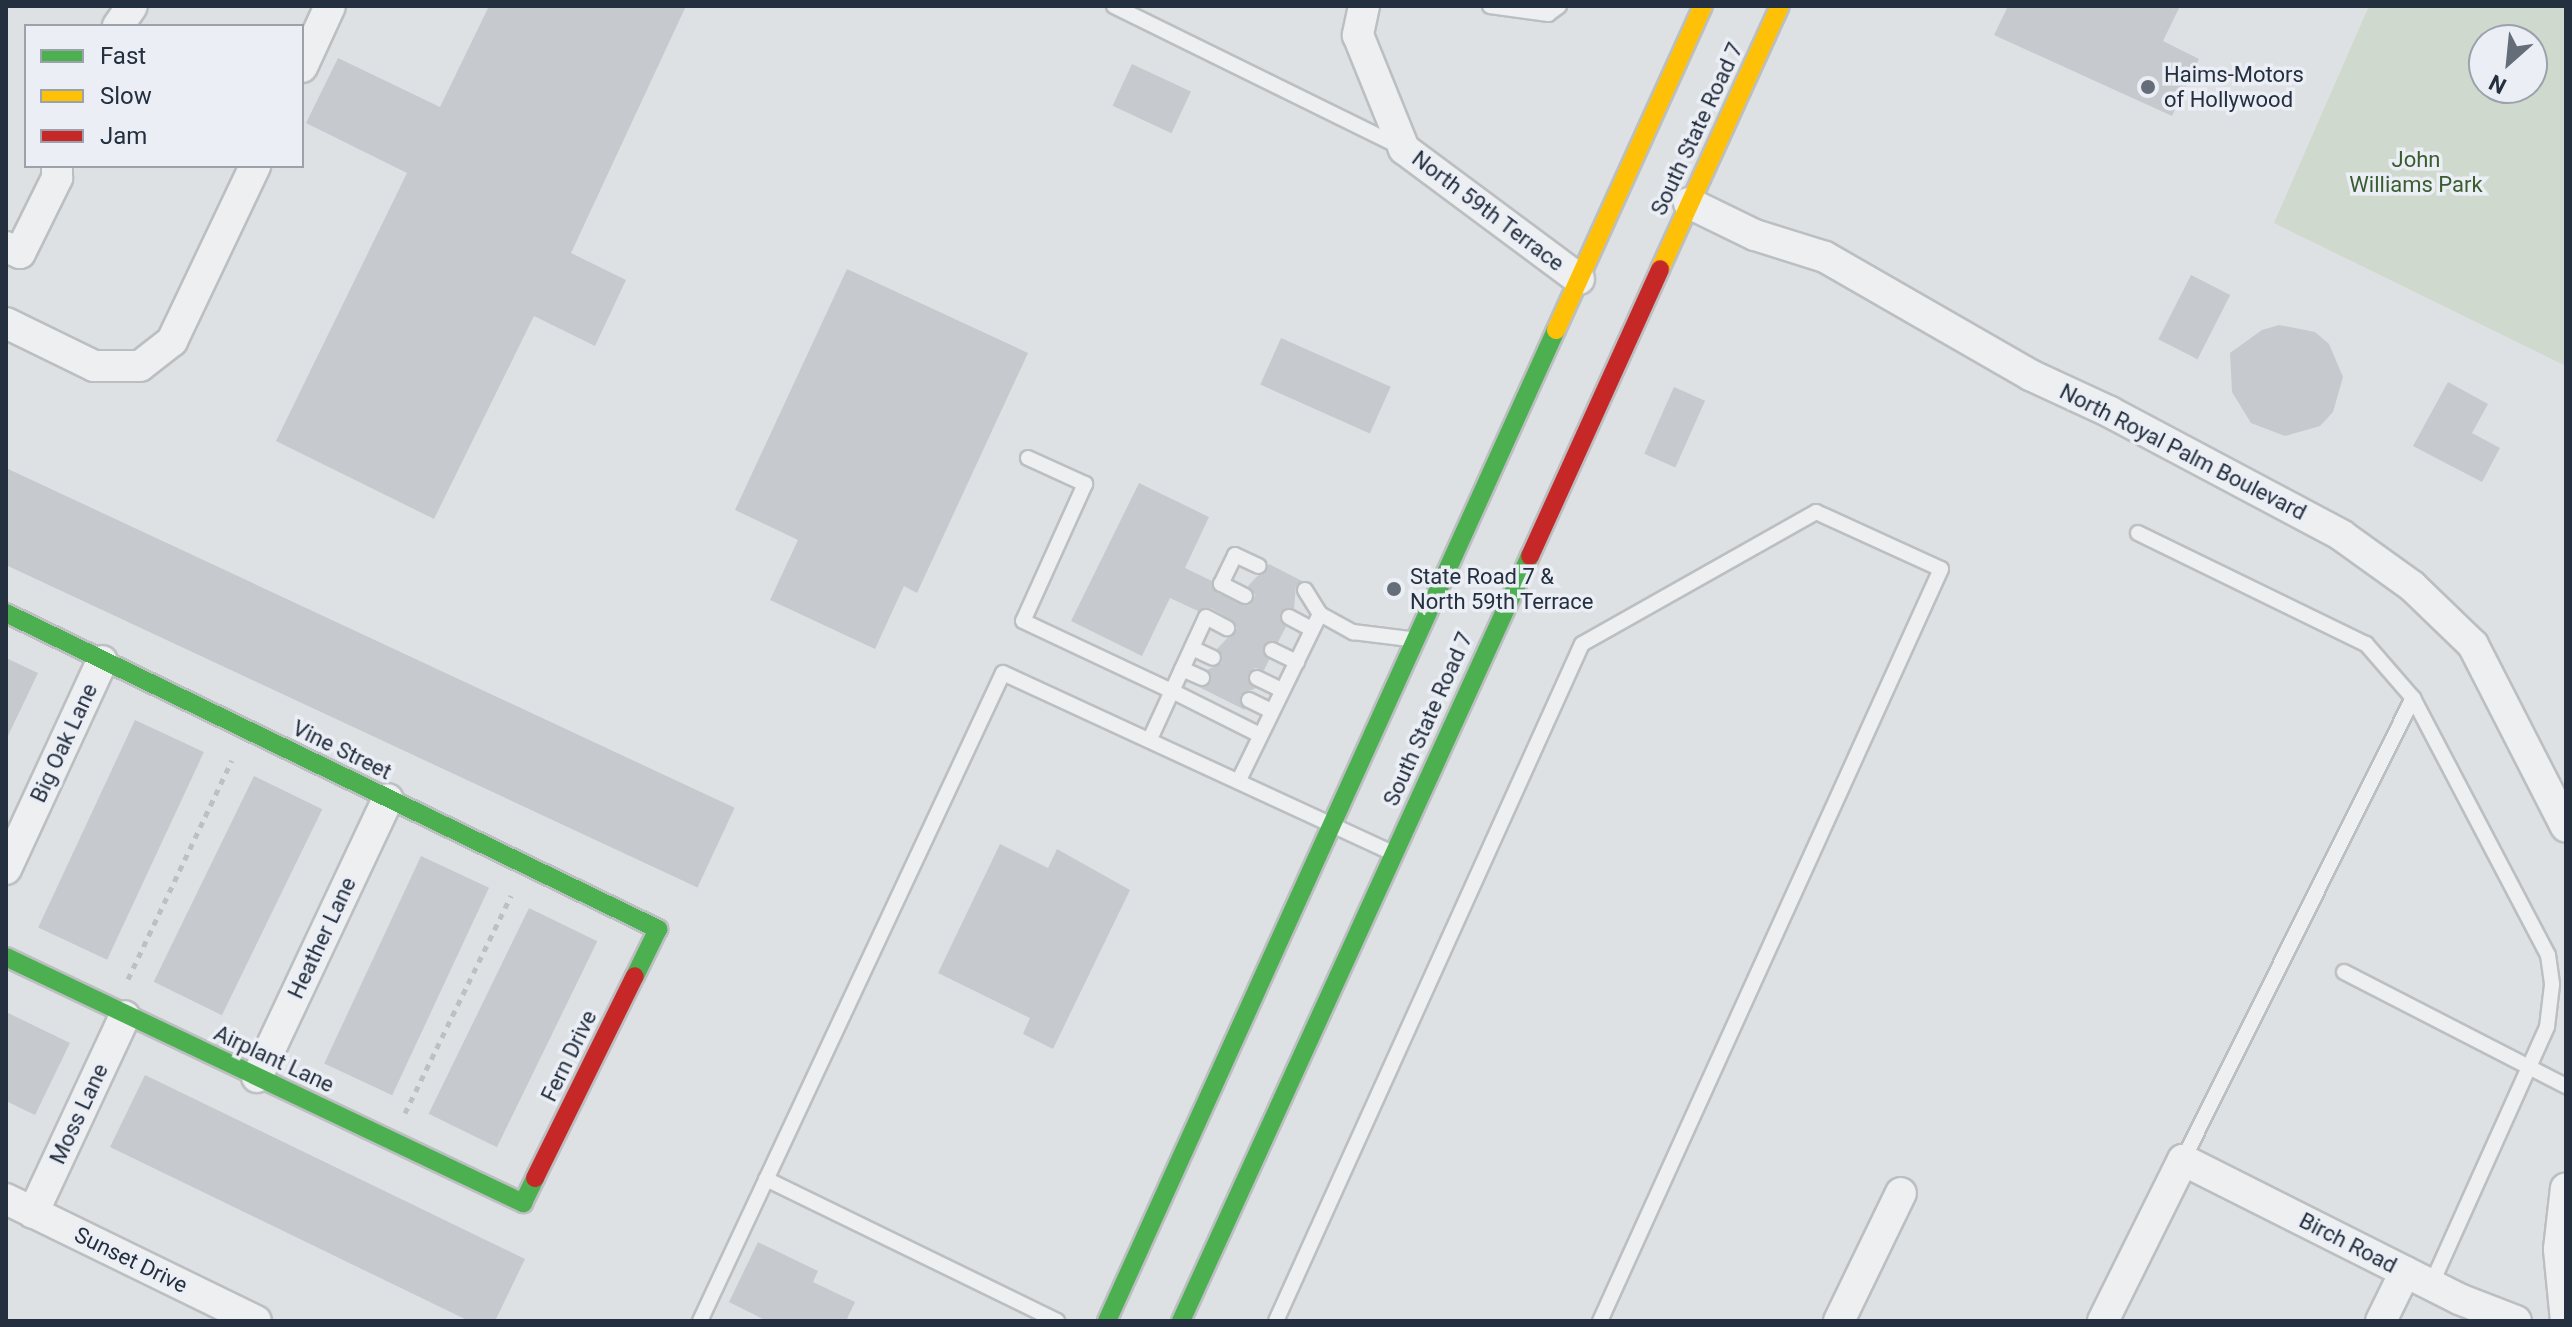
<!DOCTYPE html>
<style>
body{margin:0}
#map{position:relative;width:2572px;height:1327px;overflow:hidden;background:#dee1e4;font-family:Roboto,sans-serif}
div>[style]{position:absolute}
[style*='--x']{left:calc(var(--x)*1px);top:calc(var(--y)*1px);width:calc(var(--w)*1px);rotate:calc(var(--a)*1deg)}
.green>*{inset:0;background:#cfd9ce}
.building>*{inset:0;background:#c6c9cd;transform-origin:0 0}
.path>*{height:5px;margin-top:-2.5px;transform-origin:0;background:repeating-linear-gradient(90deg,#bdbfc4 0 6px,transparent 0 12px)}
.roads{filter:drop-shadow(2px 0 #bcbfc2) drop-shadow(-2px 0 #bcbfc2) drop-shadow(0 2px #bcbfc2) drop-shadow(0 -2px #bcbfc2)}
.lane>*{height:14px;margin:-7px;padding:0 7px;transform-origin:7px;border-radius:7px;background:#edeff1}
.street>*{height:30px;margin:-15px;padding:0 15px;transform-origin:15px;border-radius:15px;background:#edeff1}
.fast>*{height:18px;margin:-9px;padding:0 9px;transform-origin:9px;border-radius:9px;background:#4caf50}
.slow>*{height:18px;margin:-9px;padding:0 9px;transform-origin:9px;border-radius:9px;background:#ffc107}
.jam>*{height:18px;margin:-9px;padding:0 9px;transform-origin:9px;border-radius:9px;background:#c62828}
.dots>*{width:22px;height:22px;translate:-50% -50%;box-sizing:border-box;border:4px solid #ebeff5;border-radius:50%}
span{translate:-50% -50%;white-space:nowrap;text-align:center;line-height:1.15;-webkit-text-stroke:7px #ebeff5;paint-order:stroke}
.poi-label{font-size:22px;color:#242f3f}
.left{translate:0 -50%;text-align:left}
.street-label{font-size:22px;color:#242f3f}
.park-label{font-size:22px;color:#3a5c30}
.frame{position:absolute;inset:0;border:8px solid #242f3f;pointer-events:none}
.legend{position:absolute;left:24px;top:24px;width:280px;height:144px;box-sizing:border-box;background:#ebeff5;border:2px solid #9ba2ac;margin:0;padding:10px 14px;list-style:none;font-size:24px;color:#242f3f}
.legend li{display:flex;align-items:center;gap:16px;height:40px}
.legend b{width:40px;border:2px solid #9ba2ac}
.north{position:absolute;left:2468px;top:24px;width:80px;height:80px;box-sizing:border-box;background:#ebeff5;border:2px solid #9ba2ac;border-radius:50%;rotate:207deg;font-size:22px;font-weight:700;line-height:32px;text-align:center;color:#242f3f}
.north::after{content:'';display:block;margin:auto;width:28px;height:36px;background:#656d79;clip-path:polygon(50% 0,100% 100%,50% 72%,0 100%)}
</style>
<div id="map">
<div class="green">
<div style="clip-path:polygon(evenodd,2369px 6px,2566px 6px,2566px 366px,2274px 223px,2369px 6px,2484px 40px,2532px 40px,2532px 88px,2484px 88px,2484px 40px)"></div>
</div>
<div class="building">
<div style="clip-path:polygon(489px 6px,686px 6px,571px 253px,626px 280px,595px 346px,534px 316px,434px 519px,276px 441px,407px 173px,306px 123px,338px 58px,440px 107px)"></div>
<div style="clip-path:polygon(2008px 6px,2180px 6px,2163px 41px,2199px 59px,2172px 116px,1994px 35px)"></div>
<div style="left:1132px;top:64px;width:65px;height:46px;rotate:25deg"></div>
<div style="clip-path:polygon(847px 269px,1028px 353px,917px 593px,904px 586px,875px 649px,770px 600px,798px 540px,735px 510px)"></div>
<div style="left:2191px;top:275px;width:44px;height:72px;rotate:27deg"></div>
<div style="clip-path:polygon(2279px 325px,2315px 332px,2329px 344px,2343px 377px,2333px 412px,2320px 426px,2285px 436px,2251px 423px,2232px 392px,2230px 353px,2262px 330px)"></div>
<div style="left:1281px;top:338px;width:120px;height:51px;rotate:24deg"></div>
<div style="clip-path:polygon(2448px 382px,2488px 404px,2472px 433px,2500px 448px,2482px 482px,2413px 446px)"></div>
<div style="left:1674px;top:387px;width:34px;height:73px;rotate:24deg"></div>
<div style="left:6px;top:468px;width:804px;height:88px;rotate:25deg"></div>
<div style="clip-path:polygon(1139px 483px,1209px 517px,1185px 568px,1212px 581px,1217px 593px,1250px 605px,1255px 595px,1248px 586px,1269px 564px,1302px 581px,1296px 586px,1294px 609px,1280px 613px,1286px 627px,1278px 642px,1263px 646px,1269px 660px,1264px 670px,1255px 668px,1248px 674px,1256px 688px,1240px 695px,1245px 710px,1199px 687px,1211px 683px,1207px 670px,1222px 663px,1217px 649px,1237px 628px,1232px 620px,1211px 608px,1198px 611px,1170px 598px,1142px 656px,1071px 621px)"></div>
<div style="clip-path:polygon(6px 658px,38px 673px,6px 740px)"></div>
<div style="left:135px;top:720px;width:76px;height:229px;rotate:25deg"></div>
<div style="left:254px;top:776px;width:76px;height:229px;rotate:26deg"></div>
<div style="clip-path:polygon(1000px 844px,1048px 868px,1057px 849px,1130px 890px,1053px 1049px,1023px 1034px,1030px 1018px,938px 973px)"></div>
<div style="left:421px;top:856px;width:75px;height:229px;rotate:25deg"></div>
<div style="left:529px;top:908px;width:76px;height:229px;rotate:26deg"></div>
<div style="clip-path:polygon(6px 1012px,70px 1043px,35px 1115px,6px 1101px)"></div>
<div style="clip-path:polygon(145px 1075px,525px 1259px,495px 1321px,469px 1321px,110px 1147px)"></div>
<div style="clip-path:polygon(758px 1242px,818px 1271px,813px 1282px,855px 1302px,846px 1321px,767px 1321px,729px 1302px)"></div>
</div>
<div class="path">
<div style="--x:128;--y:979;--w:242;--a:-64.6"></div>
<div style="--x:405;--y:1113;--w:242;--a:-64"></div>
</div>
<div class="roads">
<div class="lane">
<div style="--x:1114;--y:6;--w:320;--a:26.2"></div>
<div style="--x:1490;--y:6;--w:59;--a:7.9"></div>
<div style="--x:1548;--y:14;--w:14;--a:-36"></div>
<div style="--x:1028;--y:458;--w:63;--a:24.5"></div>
<div style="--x:1085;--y:484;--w:150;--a:114.3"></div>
<div style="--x:1023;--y:621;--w:165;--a:25.2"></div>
<div style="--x:1172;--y:691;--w:81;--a:-65.3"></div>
<div style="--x:1206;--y:617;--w:24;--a:28"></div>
<div style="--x:2138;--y:533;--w:254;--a:26"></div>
<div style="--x:2366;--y:644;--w:72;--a:49"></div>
<div style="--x:2413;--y:698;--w:290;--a:62.3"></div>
<div style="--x:2548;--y:955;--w:30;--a:82"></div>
<div style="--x:2552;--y:985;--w:42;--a:96.8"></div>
<div style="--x:2547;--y:1027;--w:283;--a:114.2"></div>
<div style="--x:1305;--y:590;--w:28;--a:58"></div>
<div style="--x:1320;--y:614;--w:38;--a:29"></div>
<div style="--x:1353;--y:632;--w:57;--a:7"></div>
<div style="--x:1245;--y:596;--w:27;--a:-153"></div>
<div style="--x:1221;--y:584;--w:32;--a:-64"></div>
<div style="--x:1235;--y:555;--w:26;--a:25"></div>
<div style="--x:1289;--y:617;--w:26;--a:28"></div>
<div style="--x:1192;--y:648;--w:23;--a:25"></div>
<div style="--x:1272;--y:650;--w:28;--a:26"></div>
<div style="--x:1182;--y:669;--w:22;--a:24"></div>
<div style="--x:1257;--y:678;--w:28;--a:26"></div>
<div style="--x:1249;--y:700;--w:25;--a:26"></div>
<div style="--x:1150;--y:739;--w:53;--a:-65.4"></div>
<div style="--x:1172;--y:691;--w:98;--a:26.6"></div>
<div style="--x:1239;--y:780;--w:185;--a:-64"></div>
<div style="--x:2344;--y:972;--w:250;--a:27.2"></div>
<div style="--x:2183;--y:1160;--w:516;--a:-63.53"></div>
<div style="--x:766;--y:1179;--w:324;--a:26"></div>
<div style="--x:700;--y:1321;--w:715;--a:-64.94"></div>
<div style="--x:1003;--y:673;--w:429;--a:24.8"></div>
<div style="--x:1276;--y:1321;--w:743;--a:-65.68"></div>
<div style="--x:1582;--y:644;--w:269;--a:-29.4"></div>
<div style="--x:1816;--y:512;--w:137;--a:24.5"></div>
<div style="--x:1941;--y:569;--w:826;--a:114.39"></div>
</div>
<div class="street">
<div style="--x:1364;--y:6;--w:30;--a:102"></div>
<div style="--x:1358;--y:35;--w:123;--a:68"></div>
<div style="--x:1404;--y:149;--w:218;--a:36.6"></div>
<div style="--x:118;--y:26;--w:24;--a:-55"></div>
<div style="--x:302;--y:67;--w:67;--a:-65.3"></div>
<div style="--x:1689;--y:203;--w:73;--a:25.9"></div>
<div style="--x:1755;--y:235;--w:73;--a:17.4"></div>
<div style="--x:1825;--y:257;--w:237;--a:29.9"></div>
<div style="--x:2030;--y:375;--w:88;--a:24.8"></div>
<div style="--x:2110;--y:412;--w:262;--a:28"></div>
<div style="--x:2341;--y:535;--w:87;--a:35.7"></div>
<div style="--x:2412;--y:586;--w:85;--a:44"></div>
<div style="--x:2473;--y:645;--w:204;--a:62.9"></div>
<div style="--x:6;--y:247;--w:15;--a:23"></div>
<div style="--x:20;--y:253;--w:84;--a:-63.7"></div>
<div style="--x:57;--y:178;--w:12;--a:-90"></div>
<div style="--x:6;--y:323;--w:98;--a:26"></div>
<div style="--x:94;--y:366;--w:46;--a:0"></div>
<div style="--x:140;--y:366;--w:41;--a:-38"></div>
<div style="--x:172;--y:341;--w:194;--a:-64.6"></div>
<div style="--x:6;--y:869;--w:229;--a:-65.2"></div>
<div style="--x:257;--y:1077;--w:307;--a:-64.8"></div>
<div style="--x:6;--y:1199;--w:278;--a:26"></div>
<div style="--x:33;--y:1213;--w:217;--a:-65"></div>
<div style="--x:1839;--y:1321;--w:142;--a:-64.2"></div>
<div style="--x:2103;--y:1321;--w:180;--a:-63.6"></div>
<div style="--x:2183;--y:1160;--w:309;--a:26.7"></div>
<div style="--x:2459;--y:1299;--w:61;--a:21.1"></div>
<div style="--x:2381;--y:1321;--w:55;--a:-63.9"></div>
<div style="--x:2566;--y:1321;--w:72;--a:-95.6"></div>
<div style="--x:2559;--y:1249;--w:61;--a:-83.5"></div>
</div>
<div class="fast">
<div style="--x:6;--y:613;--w:725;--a:25.86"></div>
<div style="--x:658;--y:929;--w:52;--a:116.1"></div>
<div style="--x:6;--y:957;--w:573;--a:25.45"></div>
<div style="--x:523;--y:1203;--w:28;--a:-64"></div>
<div style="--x:1107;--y:1321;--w:1088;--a:-65.63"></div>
<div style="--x:1181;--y:1321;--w:841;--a:-65.48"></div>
</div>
<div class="slow">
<div style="--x:1660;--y:269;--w:289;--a:-65.5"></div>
<div style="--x:1556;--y:330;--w:356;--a:-65.6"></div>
</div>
<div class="jam">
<div style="--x:1530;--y:556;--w:315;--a:-65.6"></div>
<div style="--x:535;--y:1178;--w:225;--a:-63.7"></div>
</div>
</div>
<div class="dots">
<div style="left:2148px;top:87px;background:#656d79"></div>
<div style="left:1394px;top:589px;background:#656d79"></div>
</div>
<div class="poi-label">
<span class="left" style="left:2164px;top:87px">Haims-Motors<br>of Hollywood</span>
<span class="left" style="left:1410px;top:589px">State Road 7 &amp;<br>North 59th Terrace</span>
</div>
<div class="street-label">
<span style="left:1697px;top:129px;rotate:-65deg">South State Road 7</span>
<span style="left:1488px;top:211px;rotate:37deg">North 59th Terrace</span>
<span style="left:2183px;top:452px;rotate:27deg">North Royal Palm Boulevard</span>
<span style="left:1428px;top:719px;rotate:-66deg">South State Road 7</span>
<span style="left:64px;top:743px;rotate:-65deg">Big Oak Lane</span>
<span style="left:342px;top:750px;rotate:26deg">Vine Street</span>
<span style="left:322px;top:938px;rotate:-65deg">Heather Lane</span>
<span style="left:569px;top:1056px;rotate:-64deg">Fern Drive</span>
<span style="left:274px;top:1059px;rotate:25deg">Airplant Lane</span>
<span style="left:79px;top:1114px;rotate:-65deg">Moss Lane</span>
<span style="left:2348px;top:1243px;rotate:27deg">Birch Road</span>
<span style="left:131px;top:1260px;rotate:26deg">Sunset Drive</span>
</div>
<div class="park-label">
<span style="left:2416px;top:172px">John<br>Williams Park</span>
</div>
<div class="frame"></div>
<ul class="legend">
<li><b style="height:10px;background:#4caf50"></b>Fast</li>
<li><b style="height:10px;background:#ffc107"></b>Slow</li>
<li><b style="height:10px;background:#c62828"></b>Jam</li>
</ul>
<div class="north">N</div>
</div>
